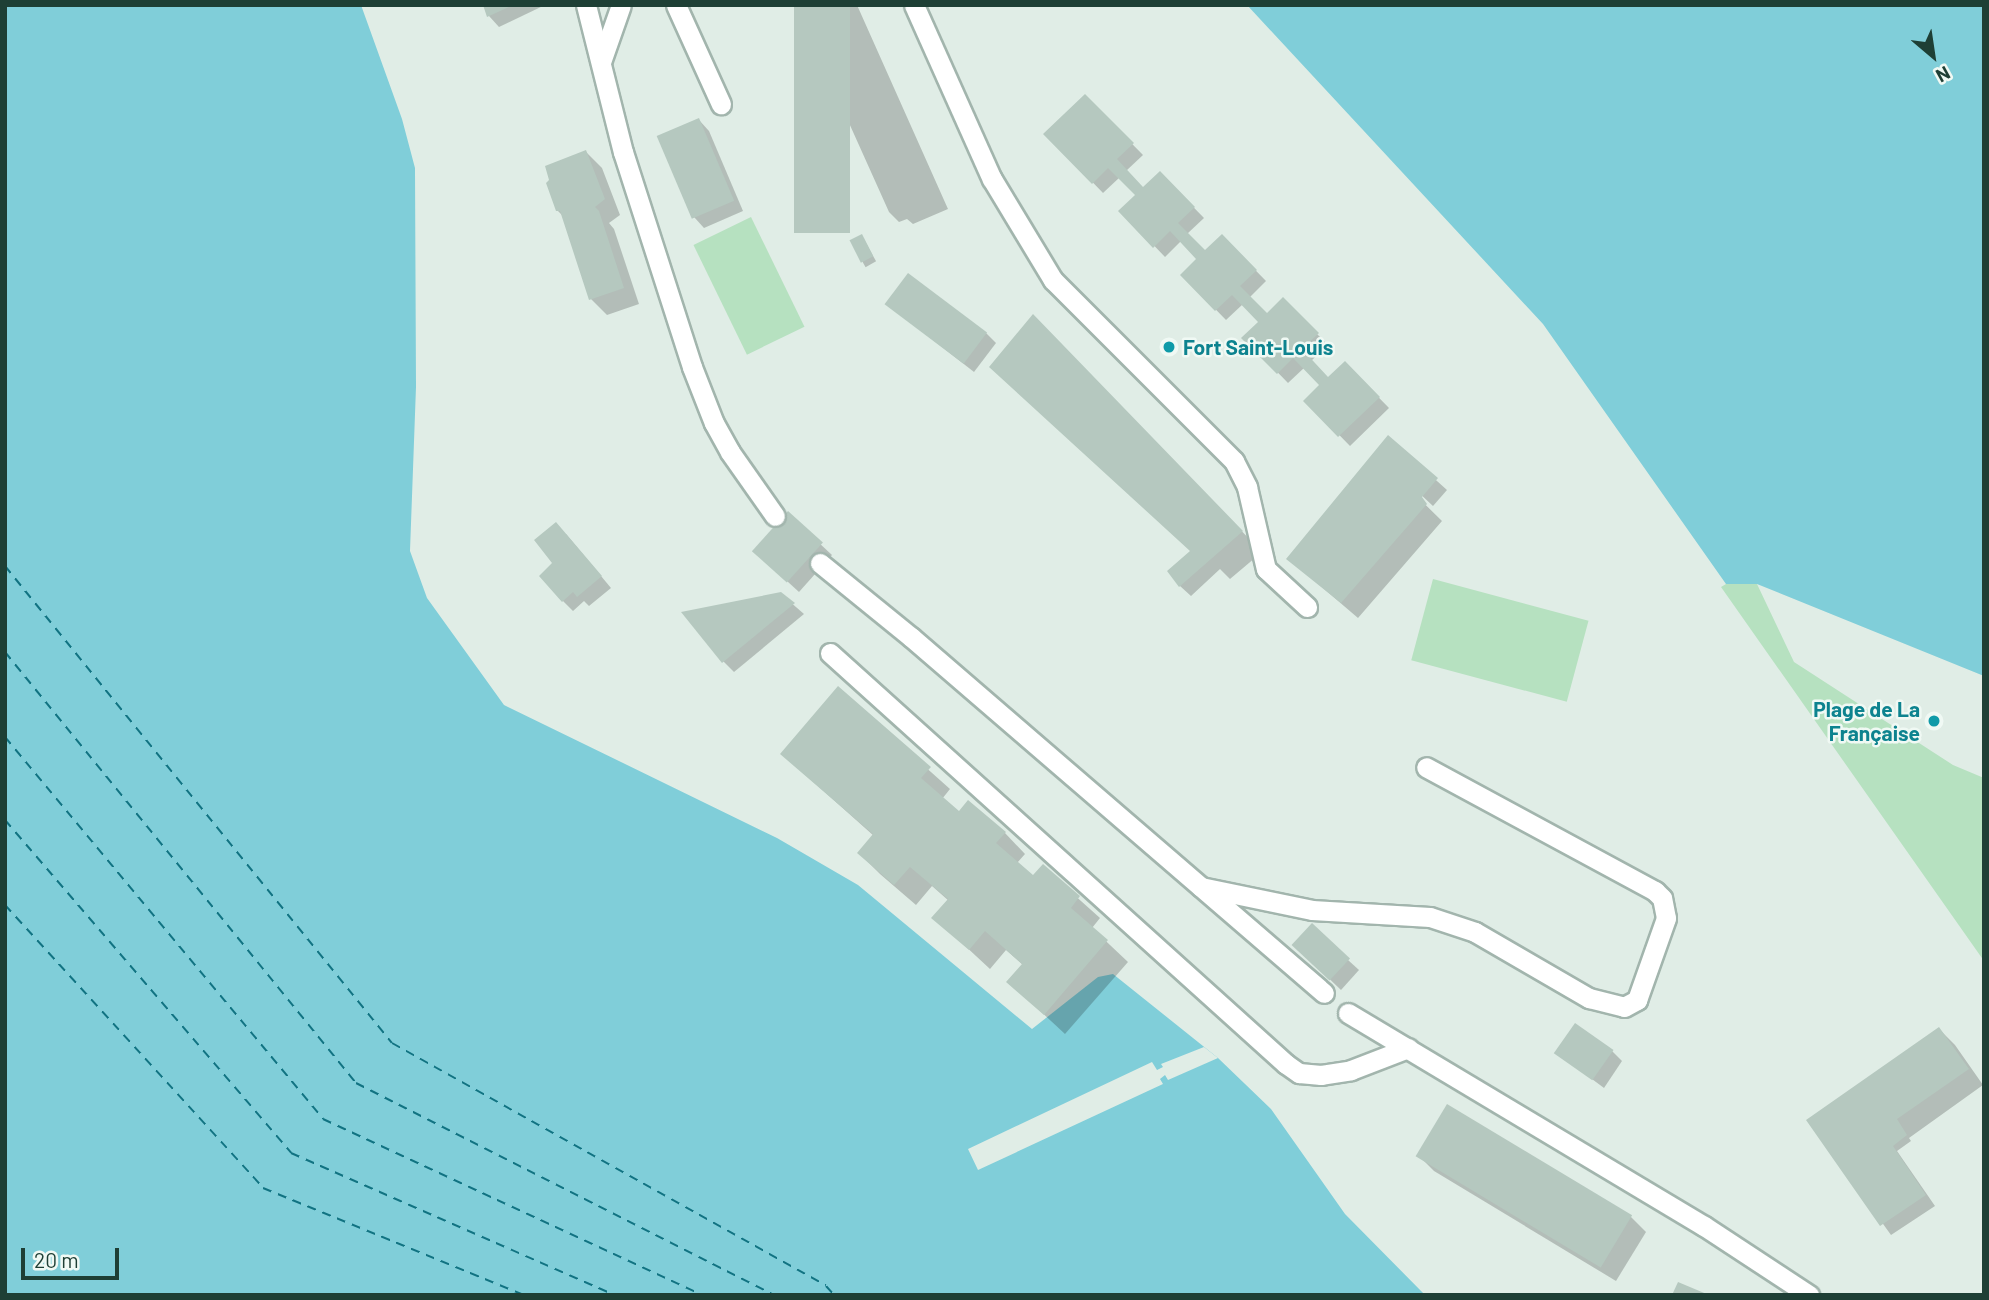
<!DOCTYPE html>
<meta charset="utf-8">
<style>
body{margin:0}
#map{position:relative;width:1989px;height:1300px;overflow:hidden;background:#e0ede6;font-family:Barlow,sans-serif}
div>[style]{position:absolute}
[style*='--x']{left:calc(var(--x)*1px);top:calc(var(--y)*1px);width:calc(var(--w)*1px);rotate:calc(var(--a)*1deg)}
.green>*{inset:0;background:#b6e1c0;transform-origin:0 0}
.water>*{inset:0;background:#80ced9}
.pier>*{inset:0;background:#e0ede6}
.shadow>*{inset:0;background:#0003;transform-origin:0 0}
.ferry>*{height:2px;margin-top:-1px;transform-origin:0;background:repeating-linear-gradient(90deg,#117382 0 9px,transparent 0 16px)}
.building>*{inset:0;background:#b5c8bf;transform-origin:0 0}
.roads{filter:drop-shadow(2px 0 #a2b5ad) drop-shadow(-2px 0 #a2b5ad) drop-shadow(0 2px #a2b5ad) drop-shadow(0 -2px #a2b5ad)}
.service>*{height:19px;margin:-9.5px;padding:0 9.5px;transform-origin:9.5px;border-radius:9.5px;background:#fff}
.dots>*{width:19px;height:19px;translate:-50% -50%;box-sizing:border-box;border:4px solid #f0f9f4;border-radius:50%}
span{translate:-50% -50%;white-space:nowrap;text-align:center;line-height:1.15;-webkit-text-stroke:5px #f0f9f4;paint-order:stroke}
.culture-label{font-size:21px;color:#0d838f;font-weight:700}
.left{translate:0 -50%;text-align:left}
.right{translate:-100% -50%;text-align:right}
.frame{position:absolute;inset:0;border:7px solid #1e3f35;pointer-events:none}
.north{position:absolute;left:1898px;top:21px;width:70px;height:70px;-webkit-text-stroke:5px #f0f9f4;paint-order:stroke;rotate:151deg;font-size:19px;font-weight:700;line-height:28px;text-align:center;color:#1e3f35}
.north::after{content:'';display:block;margin:auto;width:24px;height:32px;background:#1e3f35;clip-path:polygon(50% 0,100% 100%,50% 72%,0 100%)}
.scale{position:absolute;left:21px;top:1248px;width:98px;height:32px;box-sizing:border-box;border:4px solid #1e3f35;border-top:0;padding-left:9px;font-size:21px;line-height:24px;white-space:nowrap;color:#1e3f35;-webkit-text-stroke:5px #f0f9f4;paint-order:stroke}
</style>
<div id="map">
<div class="green">
<div style="left:751px;top:217px;width:122px;height:64px;rotate:64deg"></div>
<div style="left:1433px;top:579px;width:161px;height:84px;rotate:15deg"></div>
<div style="clip-path:polygon(1726px 584px,1757px 584px,1794px 662px,1953px 765px,1984px 778px,1984px 961px,1721px 587px)"></div>
</div>
<div class="water">
<div style="clip-path:polygon(5px 5px,361px 5px,402px 119px,415px 168px,416px 387px,410px 551px,427px 598px,504px 705px,777px 838px,858px 885px,1032px 1029px,1098px 977px,1113px 974px,1218px 1058px,1271px 1109px,1345px 1214px,1425px 1295px,5px 1295px)"></div>
<div style="clip-path:polygon(1247px 5px,1984px 5px,1984px 676px,1757px 584px,1726px 584px,1543px 324px)"></div>
</div>
<div class="pier">
<div style="clip-path:polygon(1204px 1047px,1218px 1058px,1168px 1080px,1165px 1075px,1160px 1079px,1163px 1084px,978px 1170px,968px 1149px,1152px 1062px,1157px 1070px,1163px 1067px,1161px 1064px)"></div>
</div>
<div class="shadow">
<div style="clip-path:polygon(485px 5px,545px 5px,499px 27px,489px 16px)"></div>
<div style="clip-path:polygon(796px 5px,857px 5px,948px 209px,913px 224px,907px 219px,899px 222px,889px 212px)"></div>
<div style="clip-path:polygon(1085px 96px,1143px 155px,1126px 171px,1143px 189px,1160px 173px,1204px 218px,1187px 234px,1205px 252px,1222px 236px,1266px 281px,1249px 298px,1267px 316px,1283px 300px,1328px 345px,1311px 361px,1328px 379px,1345px 363px,1389px 408px,1350px 446px,1306px 401px,1322px 385px,1305px 367px,1288px 383px,1244px 338px,1260px 322px,1243px 304px,1226px 320px,1182px 275px,1199px 259px,1181px 241px,1165px 257px,1121px 211px,1137px 195px,1120px 177px,1103px 193px,1046px 134px)"></div>
<div style="clip-path:polygon(699px 120px,709px 131px,743px 211px,704px 228px,694px 217px)"></div>
<div style="clip-path:polygon(586px 152px,602px 168px,620px 215px,609px 223px,614px 229px,639px 304px,607px 315px,591px 299px,564px 217px,557px 210px)"></div>
<div style="left:862px;top:236px;width:29px;height:12px;rotate:61deg"></div>
<div style="clip-path:polygon(887px 304px,986px 333px,996px 343px,974px 372px)"></div>
<div style="clip-path:polygon(1053px 337px,1262px 552px,1230px 579px,1220px 569px,1191px 596px,1180px 586px,1169px 571px,1192px 551px)"></div>
<div style="clip-path:polygon(1388px 437px,1447px 490px,1433px 506px,1387px 463px,1385px 465px,1442px 521px,1358px 618px,1289px 559px)"></div>
<div style="clip-path:polygon(788px 514px,832px 555px,799px 592px,765px 561px)"></div>
<div style="clip-path:polygon(566px 534px,611px 588px,589px 606px,584px 601px,573px 611px,563px 601px,554px 563px)"></div>
<div style="clip-path:polygon(781px 594px,804px 614px,734px 672px,723px 661px)"></div>
<div style="clip-path:polygon(838px 689px,950px 789px,942px 799px,959px 813px,1005px 833px,1025px 854px,1017px 863px,1034px 878px,1043px 867px,1100px 918px,1092px 928px,1128px 962px,1065px 1034px,1009px 982px,1023px 965px,1006px 950px,990px 969px,934px 917px,949px 901px,932px 886px,916px 905px,880px 874px,859px 853px,874px 836px,782px 754px)"></div>
<div style="clip-path:polygon(1294px 945px,1348px 960px,1359px 970px,1341px 990px)"></div>
<div style="clip-path:polygon(1939px 1029px,1955px 1045px,1983px 1085px,1909px 1138px,1911px 1141px,1897px 1151px,1935px 1206px,1891px 1235px,1809px 1121px)"></div>
<div style="clip-path:polygon(1612px 1051px,1622px 1061px,1604px 1088px,1557px 1053px)"></div>
<div style="clip-path:polygon(1418px 1155px,1631px 1217px,1646px 1232px,1616px 1281px,1434px 1171px)"></div>
</div>
<div class="ferry">
<div style="--x:5;--y:566;--w:614;--a:50.95"></div>
<div style="--x:392;--y:1043;--w:497;--a:29.2"></div>
<div style="--x:826;--y:1286;--w:12;--a:48"></div>
<div style="--x:5;--y:652;--w:556;--a:50.84"></div>
<div style="--x:356;--y:1083;--w:469;--a:26.9"></div>
<div style="--x:5;--y:737;--w:497;--a:50.2"></div>
<div style="--x:323;--y:1119;--w:419;--a:24.9"></div>
<div style="--x:5;--y:820;--w:439;--a:49.3"></div>
<div style="--x:291;--y:1153;--w:354;--a:23.7"></div>
<div style="--x:5;--y:905;--w:383;--a:47.6"></div>
<div style="--x:263;--y:1188;--w:282;--a:22.3"></div>
</div>
<div class="building">
<div style="clip-path:polygon(483px 5px,513px 5px,487px 17px)"></div>
<div style="left:794px;top:5px;width:56px;height:228px"></div>
<div style="clip-path:polygon(1085px 94px,1134px 143px,1117px 159px,1143px 187px,1160px 171px,1195px 207px,1178px 223px,1205px 250px,1222px 234px,1257px 270px,1240px 286px,1267px 313px,1283px 297px,1319px 333px,1302px 349px,1328px 377px,1345px 361px,1380px 397px,1338px 437px,1303px 401px,1319px 385px,1293px 358px,1277px 374px,1241px 338px,1258px 322px,1232px 295px,1215px 311px,1180px 275px,1196px 259px,1170px 231px,1153px 248px,1118px 211px,1135px 195px,1108px 168px,1092px 184px,1043px 134px)"></div>
<div style="left:699px;top:118px;width:90px;height:46px;rotate:67deg"></div>
<div style="clip-path:polygon(586px 150px,605px 199px,595px 207px,599px 211px,624px 288px,589px 300px,560px 211px,556px 211px,546px 183px,549px 180px,545px 166px)"></div>
<div style="left:862px;top:234px;width:25px;height:14px;rotate:63deg"></div>
<div style="left:908px;top:273px;width:99px;height:39px;rotate:37deg"></div>
<div style="clip-path:polygon(1033px 314px,1243px 531px,1179px 587px,1167px 571px,1190px 551px,989px 367px)"></div>
<div style="clip-path:polygon(1388px 435px,1438px 478px,1422px 497px,1427px 504px,1341px 603px,1286px 559px)"></div>
<div style="left:788px;top:511px;width:47px;height:54px;rotate:42deg"></div>
<div style="clip-path:polygon(556px 522px,602px 576px,577px 597px,573px 592px,562px 602px,539px 576px,552px 563px,534px 540px)"></div>
<div style="clip-path:polygon(781px 592px,795px 603px,722px 663px,681px 612px)"></div>
<div style="clip-path:polygon(838px 686px,931px 767px,921px 778px,959px 811px,968px 800px,1006px 832px,996px 843px,1033px 875px,1043px 864px,1080px 896px,1071px 908px,1108px 940px,1044px 1015px,1006px 982px,1022px 964px,985px 931px,969px 950px,931px 918px,948px 899px,910px 867px,894px 885px,857px 853px,873px 834px,780px 754px)"></div>
<div style="left:1312px;top:923px;width:52px;height:30px;rotate:43deg"></div>
<div style="left:1575px;top:1023px;width:47px;height:37px;rotate:35deg"></div>
<div style="clip-path:polygon(1939px 1027px,1969px 1069px,1897px 1119px,1907px 1135px,1893px 1146px,1926px 1195px,1880px 1226px,1806px 1120px)"></div>
<div style="left:1447px;top:1104px;width:216px;height:61px;rotate:31deg"></div>
<div style="clip-path:polygon(1678px 1282px,1709px 1295px,1672px 1295px)"></div>
</div>
<div class="roads">
<div class="service">
<div style="--x:586;--y:5;--w:152;--a:75.9"></div>
<div style="--x:623;--y:152;--w:226;--a:72.2"></div>
<div style="--x:692;--y:367;--w:60;--a:68.6"></div>
<div style="--x:714;--y:423;--w:33;--a:61"></div>
<div style="--x:730;--y:452;--w:78;--a:54.9"></div>
<div style="--x:676;--y:5;--w:109;--a:65.6"></div>
<div style="--x:914;--y:5;--w:191;--a:65.9"></div>
<div style="--x:992;--y:179;--w:118;--a:58.9"></div>
<div style="--x:1053;--y:280;--w:256;--a:45"></div>
<div style="--x:1234;--y:461;--w:29;--a:63"></div>
<div style="--x:1247;--y:487;--w:84;--a:77"></div>
<div style="--x:1266;--y:569;--w:56;--a:42.8"></div>
<div style="--x:601;--y:62;--w:60;--a:-70.7"></div>
<div style="--x:820;--y:563;--w:117;--a:39.1"></div>
<div style="--x:911;--y:637;--w:545;--a:40.76"></div>
<div style="--x:830;--y:653;--w:614;--a:42.03"></div>
<div style="--x:1286;--y:1064;--w:16;--a:35"></div>
<div style="--x:1299;--y:1073;--w:22;--a:5"></div>
<div style="--x:1321;--y:1075;--w:30;--a:-9"></div>
<div style="--x:1351;--y:1070;--w:61;--a:-21.1"></div>
<div style="--x:1201;--y:887;--w:113;--a:11.7"></div>
<div style="--x:1312;--y:910;--w:118;--a:3.4"></div>
<div style="--x:1430;--y:917;--w:47;--a:18.4"></div>
<div style="--x:1475;--y:932;--w:132;--a:30.1"></div>
<div style="--x:1589;--y:998;--w:36;--a:14"></div>
<div style="--x:1624;--y:1007;--w:15;--a:-28"></div>
<div style="--x:1637;--y:1000;--w:87;--a:-70.5"></div>
<div style="--x:1666;--y:918;--w:20;--a:-101"></div>
<div style="--x:1662;--y:898;--w:10;--a:-135"></div>
<div style="--x:1655;--y:891;--w:260;--a:-151.6"></div>
<div style="--x:1348;--y:1013;--w:415;--a:30.9"></div>
<div style="--x:1704;--y:1226;--w:126;--a:33.3"></div>
</div>
</div>
<div class="dots">
<div style="left:1169px;top:347px;background:#0f9aa8"></div>
<div style="left:1934px;top:721px;background:#0f9aa8"></div>
</div>
<div class="culture-label">
<span class="left" style="left:1183px;top:347px">Fort Saint-Louis</span>
<span class="right" style="left:1920px;top:721px">Plage de La<br>Française</span>
</div>
<div class="frame"></div>
<div class="north">N</div>
<div class="scale">20 m</div>
</div>
